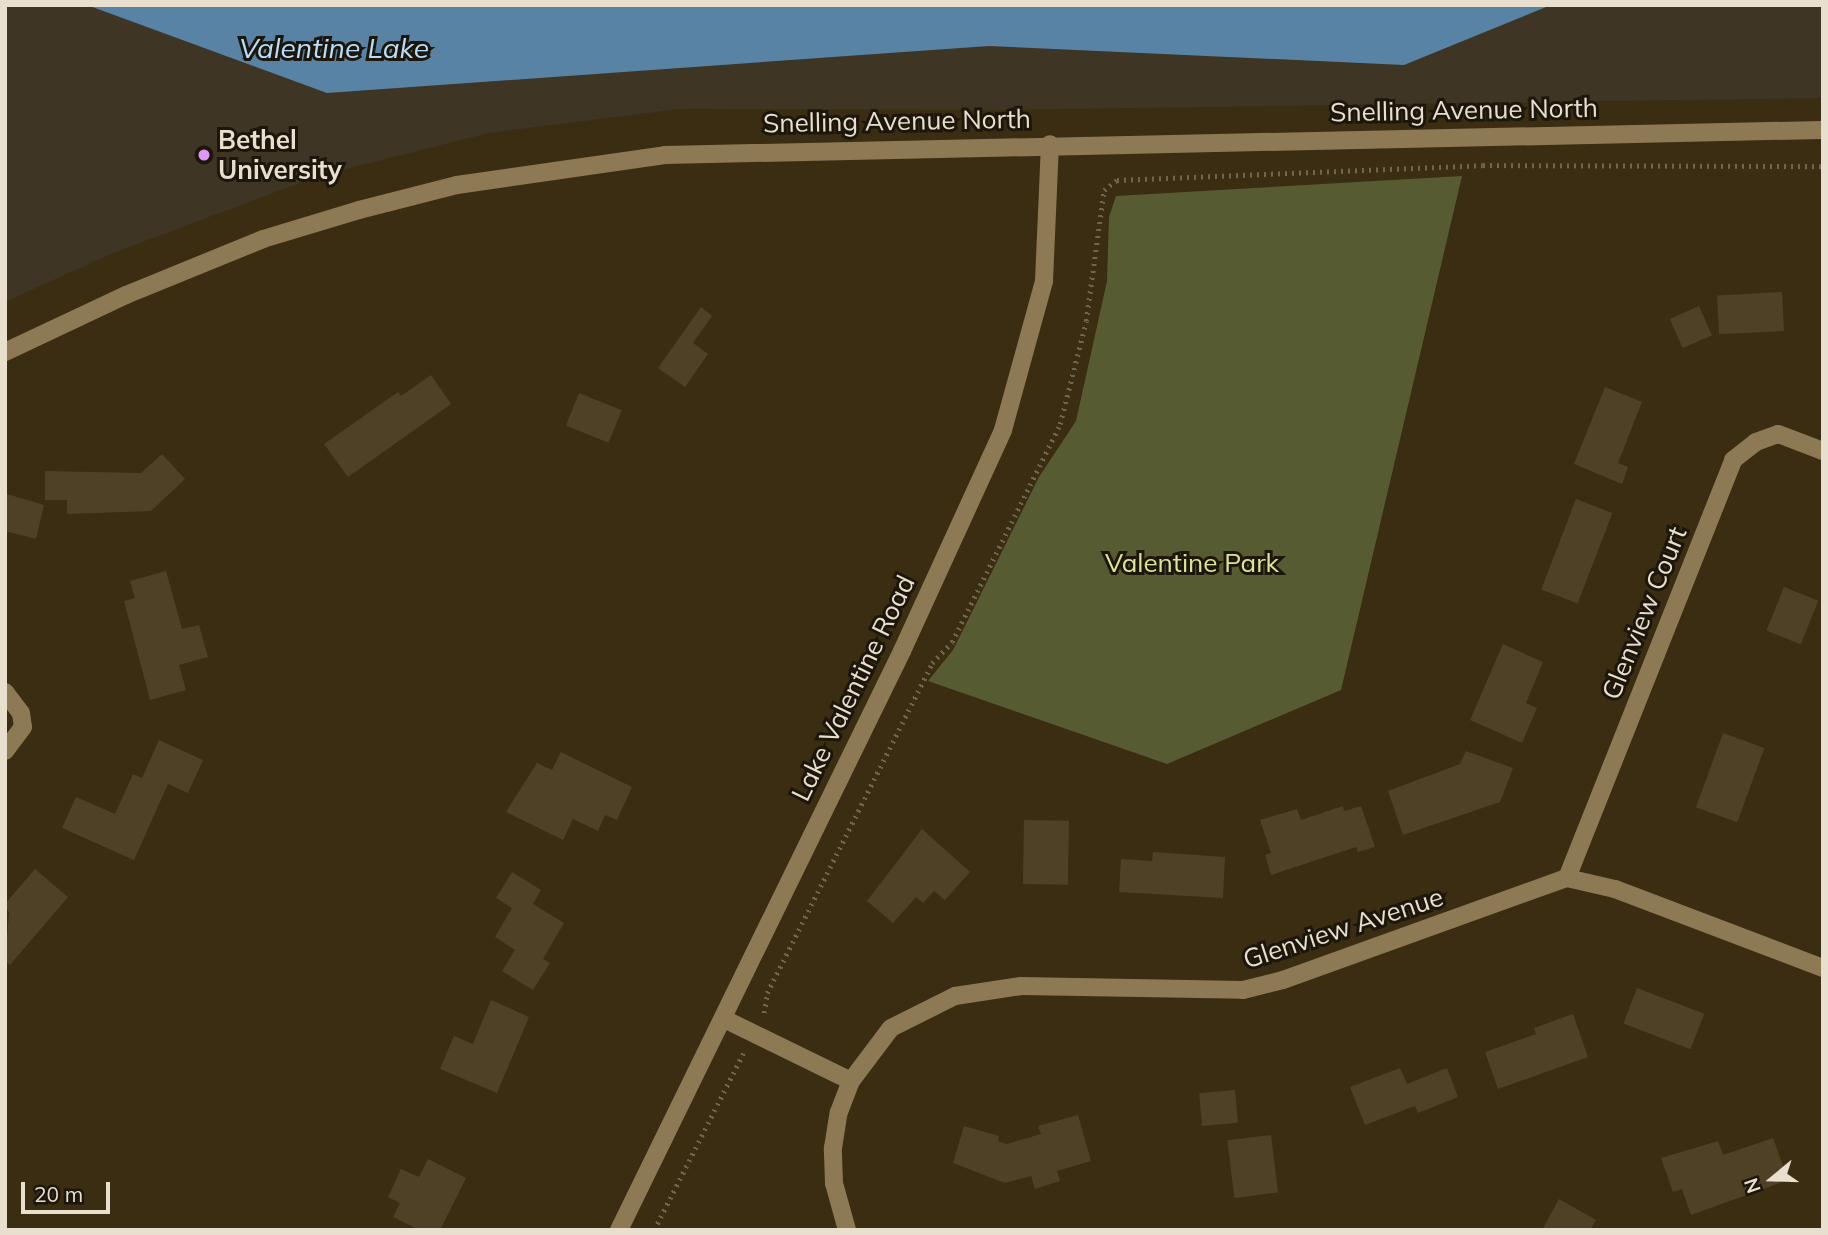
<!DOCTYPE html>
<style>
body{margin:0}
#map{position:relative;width:1828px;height:1235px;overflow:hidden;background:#3a2d11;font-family:Mulish,sans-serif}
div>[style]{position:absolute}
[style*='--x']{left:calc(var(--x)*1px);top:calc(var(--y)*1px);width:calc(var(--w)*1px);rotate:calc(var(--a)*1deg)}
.education>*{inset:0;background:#3f3525}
.green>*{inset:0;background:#575b32}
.water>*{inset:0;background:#5983a5}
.building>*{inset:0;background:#4f4125;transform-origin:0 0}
.path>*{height:4.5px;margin-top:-2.25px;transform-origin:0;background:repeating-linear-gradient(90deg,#71654d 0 2px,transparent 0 7px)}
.minor>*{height:18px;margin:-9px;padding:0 9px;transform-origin:9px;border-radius:9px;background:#8d7954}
.dots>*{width:19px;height:19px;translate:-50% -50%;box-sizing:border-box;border:4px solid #1c160b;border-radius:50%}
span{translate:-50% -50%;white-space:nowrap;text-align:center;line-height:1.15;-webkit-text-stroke:6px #1c160b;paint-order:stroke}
.street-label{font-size:26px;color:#e8dfcf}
.poi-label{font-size:26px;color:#e8dfcf;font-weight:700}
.left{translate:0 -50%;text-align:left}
.park-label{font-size:26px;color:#dce496}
.water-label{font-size:28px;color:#b8defe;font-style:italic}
.frame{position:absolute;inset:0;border:7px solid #e8dfcf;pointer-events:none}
.north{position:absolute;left:1737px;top:1144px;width:70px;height:70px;-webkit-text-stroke:5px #1c160b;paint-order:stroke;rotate:251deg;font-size:19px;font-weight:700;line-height:28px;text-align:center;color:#e8dfcf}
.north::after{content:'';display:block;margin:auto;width:24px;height:32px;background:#e8dfcf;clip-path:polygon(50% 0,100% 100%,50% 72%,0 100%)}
.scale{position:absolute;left:21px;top:1182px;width:89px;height:32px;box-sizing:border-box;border:4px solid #e8dfcf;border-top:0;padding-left:9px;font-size:21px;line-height:24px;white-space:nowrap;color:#e8dfcf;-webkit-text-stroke:5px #1c160b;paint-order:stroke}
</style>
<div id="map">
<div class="education">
<div style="clip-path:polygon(5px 5px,1823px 5px,1823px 98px,995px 110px,680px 109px,489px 133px,318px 176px,113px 253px,5px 302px)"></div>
</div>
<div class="green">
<div style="clip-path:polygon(1462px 176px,1341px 690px,1167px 764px,928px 681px,953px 650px,1039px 477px,1076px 421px,1107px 281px,1109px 217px,1116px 196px)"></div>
</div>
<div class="water">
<div style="clip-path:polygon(87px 5px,1551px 5px,1404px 65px,989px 46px,327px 93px)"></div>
</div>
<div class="building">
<div style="left:1782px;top:292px;width:39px;height:65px;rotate:87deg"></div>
<div style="left:1699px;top:306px;width:32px;height:32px;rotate:66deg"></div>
<div style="clip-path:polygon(701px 307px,712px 316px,693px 343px,708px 354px,685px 387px,658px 368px)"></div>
<div style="clip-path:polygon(431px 375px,451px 404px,348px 477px,324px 444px,398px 392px,401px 396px)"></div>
<div style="clip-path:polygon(1605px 387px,1642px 402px,1618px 463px,1628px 467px,1622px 484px,1574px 464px)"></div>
<div style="left:579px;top:393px;width:46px;height:35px;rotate:22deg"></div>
<div style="clip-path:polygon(162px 454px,185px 479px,151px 511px,67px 514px,67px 500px,45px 500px,45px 471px,141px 473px)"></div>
<div style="clip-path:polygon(7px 494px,44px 505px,36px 539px,5px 531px)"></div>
<div style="left:1576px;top:499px;width:39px;height:97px;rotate:21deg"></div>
<div style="clip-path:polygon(166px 571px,182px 629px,199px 625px,208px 657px,179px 665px,186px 690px,150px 700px,124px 601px,135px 598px,130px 581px)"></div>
<div style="left:1784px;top:587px;width:37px;height:47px;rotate:22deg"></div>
<div style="clip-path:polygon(1503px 644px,1543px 662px,1526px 703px,1537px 708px,1522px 743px,1470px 720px)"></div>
<div style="left:1723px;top:733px;width:44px;height:79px;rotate:20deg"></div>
<div style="clip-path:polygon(159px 740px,203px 760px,188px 793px,168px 784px,134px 860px,62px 828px,76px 797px,115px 814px,133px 774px,142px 778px)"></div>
<div style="clip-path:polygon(1466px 751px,1513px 768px,1500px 802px,1403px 835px,1388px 791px,1460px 764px)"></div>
<div style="clip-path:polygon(561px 752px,632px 787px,617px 820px,605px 815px,598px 831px,573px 819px,563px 840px,506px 812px,537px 763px,552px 770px)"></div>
<div style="clip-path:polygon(1343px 806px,1344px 811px,1361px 806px,1375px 847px,1358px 852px,1356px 847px,1271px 875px,1265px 855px,1271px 853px,1260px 820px,1297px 809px,1301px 820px)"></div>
<div style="left:1024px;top:820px;width:45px;height:64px;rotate:1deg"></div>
<div style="clip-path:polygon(922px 829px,970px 872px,945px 900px,934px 891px,923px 903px,916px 897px,893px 923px,867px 901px)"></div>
<div style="clip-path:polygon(1153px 852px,1225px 857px,1223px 898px,1119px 892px,1121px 859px,1152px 861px)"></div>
<div style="clip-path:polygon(35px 869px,68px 897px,10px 965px,5px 961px,9px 913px,5px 904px)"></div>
<div style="clip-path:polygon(512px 872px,541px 890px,533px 904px,564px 923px,543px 959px,550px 963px,533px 990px,502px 971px,515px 950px,495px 937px,512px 908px,496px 898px)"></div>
<div style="left:1637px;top:988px;width:72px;height:38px;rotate:21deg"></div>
<div style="clip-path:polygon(491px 1000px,529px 1017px,497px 1093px,440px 1069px,454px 1036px,473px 1044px)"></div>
<div style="clip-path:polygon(1573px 1014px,1588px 1057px,1498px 1089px,1485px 1052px,1536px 1034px,1534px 1028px)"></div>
<div style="clip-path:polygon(1400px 1068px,1407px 1084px,1447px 1068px,1458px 1097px,1418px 1113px,1415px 1106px,1365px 1125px,1350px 1087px)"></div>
<div style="left:1235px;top:1090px;width:33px;height:36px;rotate:85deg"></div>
<div style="clip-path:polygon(1078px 1115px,1091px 1161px,1057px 1171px,1060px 1181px,1035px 1189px,1031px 1176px,1005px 1183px,953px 1163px,964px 1126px,999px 1136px,998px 1141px,1007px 1144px,1041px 1134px,1038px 1126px)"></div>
<div style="left:1271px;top:1135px;width:58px;height:44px;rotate:83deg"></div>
<div style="clip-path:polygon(1773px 1138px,1788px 1180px,1691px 1215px,1682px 1189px,1673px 1192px,1661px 1158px,1718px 1141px,1723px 1155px)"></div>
<div style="clip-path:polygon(428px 1159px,466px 1178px,440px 1230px,419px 1230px,393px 1217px,400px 1203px,388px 1197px,401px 1169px,419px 1177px)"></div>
<div style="clip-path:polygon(1559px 1199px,1596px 1220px,1590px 1230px,1542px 1230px)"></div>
</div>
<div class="path">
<div style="--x:764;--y:1013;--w:20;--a:-81"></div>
<div style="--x:767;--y:993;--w:369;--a:-63.4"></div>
<div style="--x:932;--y:663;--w:29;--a:-46"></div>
<div style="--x:952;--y:642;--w:243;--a:-63.6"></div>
<div style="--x:1060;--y:424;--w:106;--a:-75.8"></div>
<div style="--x:1086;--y:321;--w:132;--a:-82.2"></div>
<div style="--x:1104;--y:190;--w:16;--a:-38"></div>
<div style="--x:1117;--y:180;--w:366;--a:-2.3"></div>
<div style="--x:1483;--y:165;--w:340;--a:0.2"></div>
<div style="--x:654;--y:1230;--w:199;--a:-63.2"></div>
</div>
<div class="minor">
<div style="--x:5;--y:352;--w:134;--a:-25.2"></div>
<div style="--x:126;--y:295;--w:148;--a:-22.2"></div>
<div style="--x:263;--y:239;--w:100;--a:-16.8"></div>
<div style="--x:359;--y:210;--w:101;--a:-14.3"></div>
<div style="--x:457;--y:185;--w:210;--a:-8.2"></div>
<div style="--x:665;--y:155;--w:1158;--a:-1.24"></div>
<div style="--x:5;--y:692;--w:26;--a:53"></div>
<div style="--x:21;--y:713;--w:14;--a:82"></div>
<div style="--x:23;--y:727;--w:30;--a:127"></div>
<div style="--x:1567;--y:878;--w:450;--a:-68.3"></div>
<div style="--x:1733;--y:460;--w:29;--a:-38"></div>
<div style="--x:1756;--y:442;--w:23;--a:-20"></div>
<div style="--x:1778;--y:434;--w:48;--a:20.7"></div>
<div style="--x:724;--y:1019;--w:141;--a:26"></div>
<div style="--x:619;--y:1230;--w:644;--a:-63.95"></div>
<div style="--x:902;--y:651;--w:243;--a:-65.4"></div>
<div style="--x:1003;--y:430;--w:155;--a:-74.6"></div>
<div style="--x:1044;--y:281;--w:137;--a:-87.5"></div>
<div style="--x:847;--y:1230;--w:49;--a:-105.5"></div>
<div style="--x:834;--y:1183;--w:35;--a:-92"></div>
<div style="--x:833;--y:1148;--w:36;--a:-81"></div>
<div style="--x:839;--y:1112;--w:33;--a:-69"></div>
<div style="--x:851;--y:1081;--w:66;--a:-53"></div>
<div style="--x:891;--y:1028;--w:72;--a:-26.6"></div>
<div style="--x:955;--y:996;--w:67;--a:-8.6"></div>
<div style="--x:1021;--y:986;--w:222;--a:1"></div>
<div style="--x:1243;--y:990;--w:41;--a:-14"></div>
<div style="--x:1283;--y:980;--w:302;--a:-19.8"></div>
<div style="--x:1567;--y:878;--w:49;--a:12.9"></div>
<div style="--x:1615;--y:889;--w:222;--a:20.8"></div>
</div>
<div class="dots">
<div style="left:204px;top:155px;background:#df98f1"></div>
</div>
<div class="street-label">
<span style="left:1464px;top:110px;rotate:-1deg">Snelling Avenue North</span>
<span style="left:897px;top:121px;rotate:-1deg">Snelling Avenue North</span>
<span style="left:1644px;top:613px;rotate:-68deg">Glenview Court</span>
<span style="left:853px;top:688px;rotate:-64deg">Lake Valentine Road</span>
<span style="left:1343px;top:928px;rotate:-18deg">Glenview Avenue</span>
</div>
<div class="poi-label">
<span class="left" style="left:218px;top:155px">Bethel<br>University</span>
</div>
<div class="park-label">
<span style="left:1192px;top:563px">Valentine Park</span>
</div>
<div class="water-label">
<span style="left:334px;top:48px">Valentine Lake</span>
</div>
<div class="frame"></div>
<div class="north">N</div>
<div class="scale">20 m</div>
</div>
